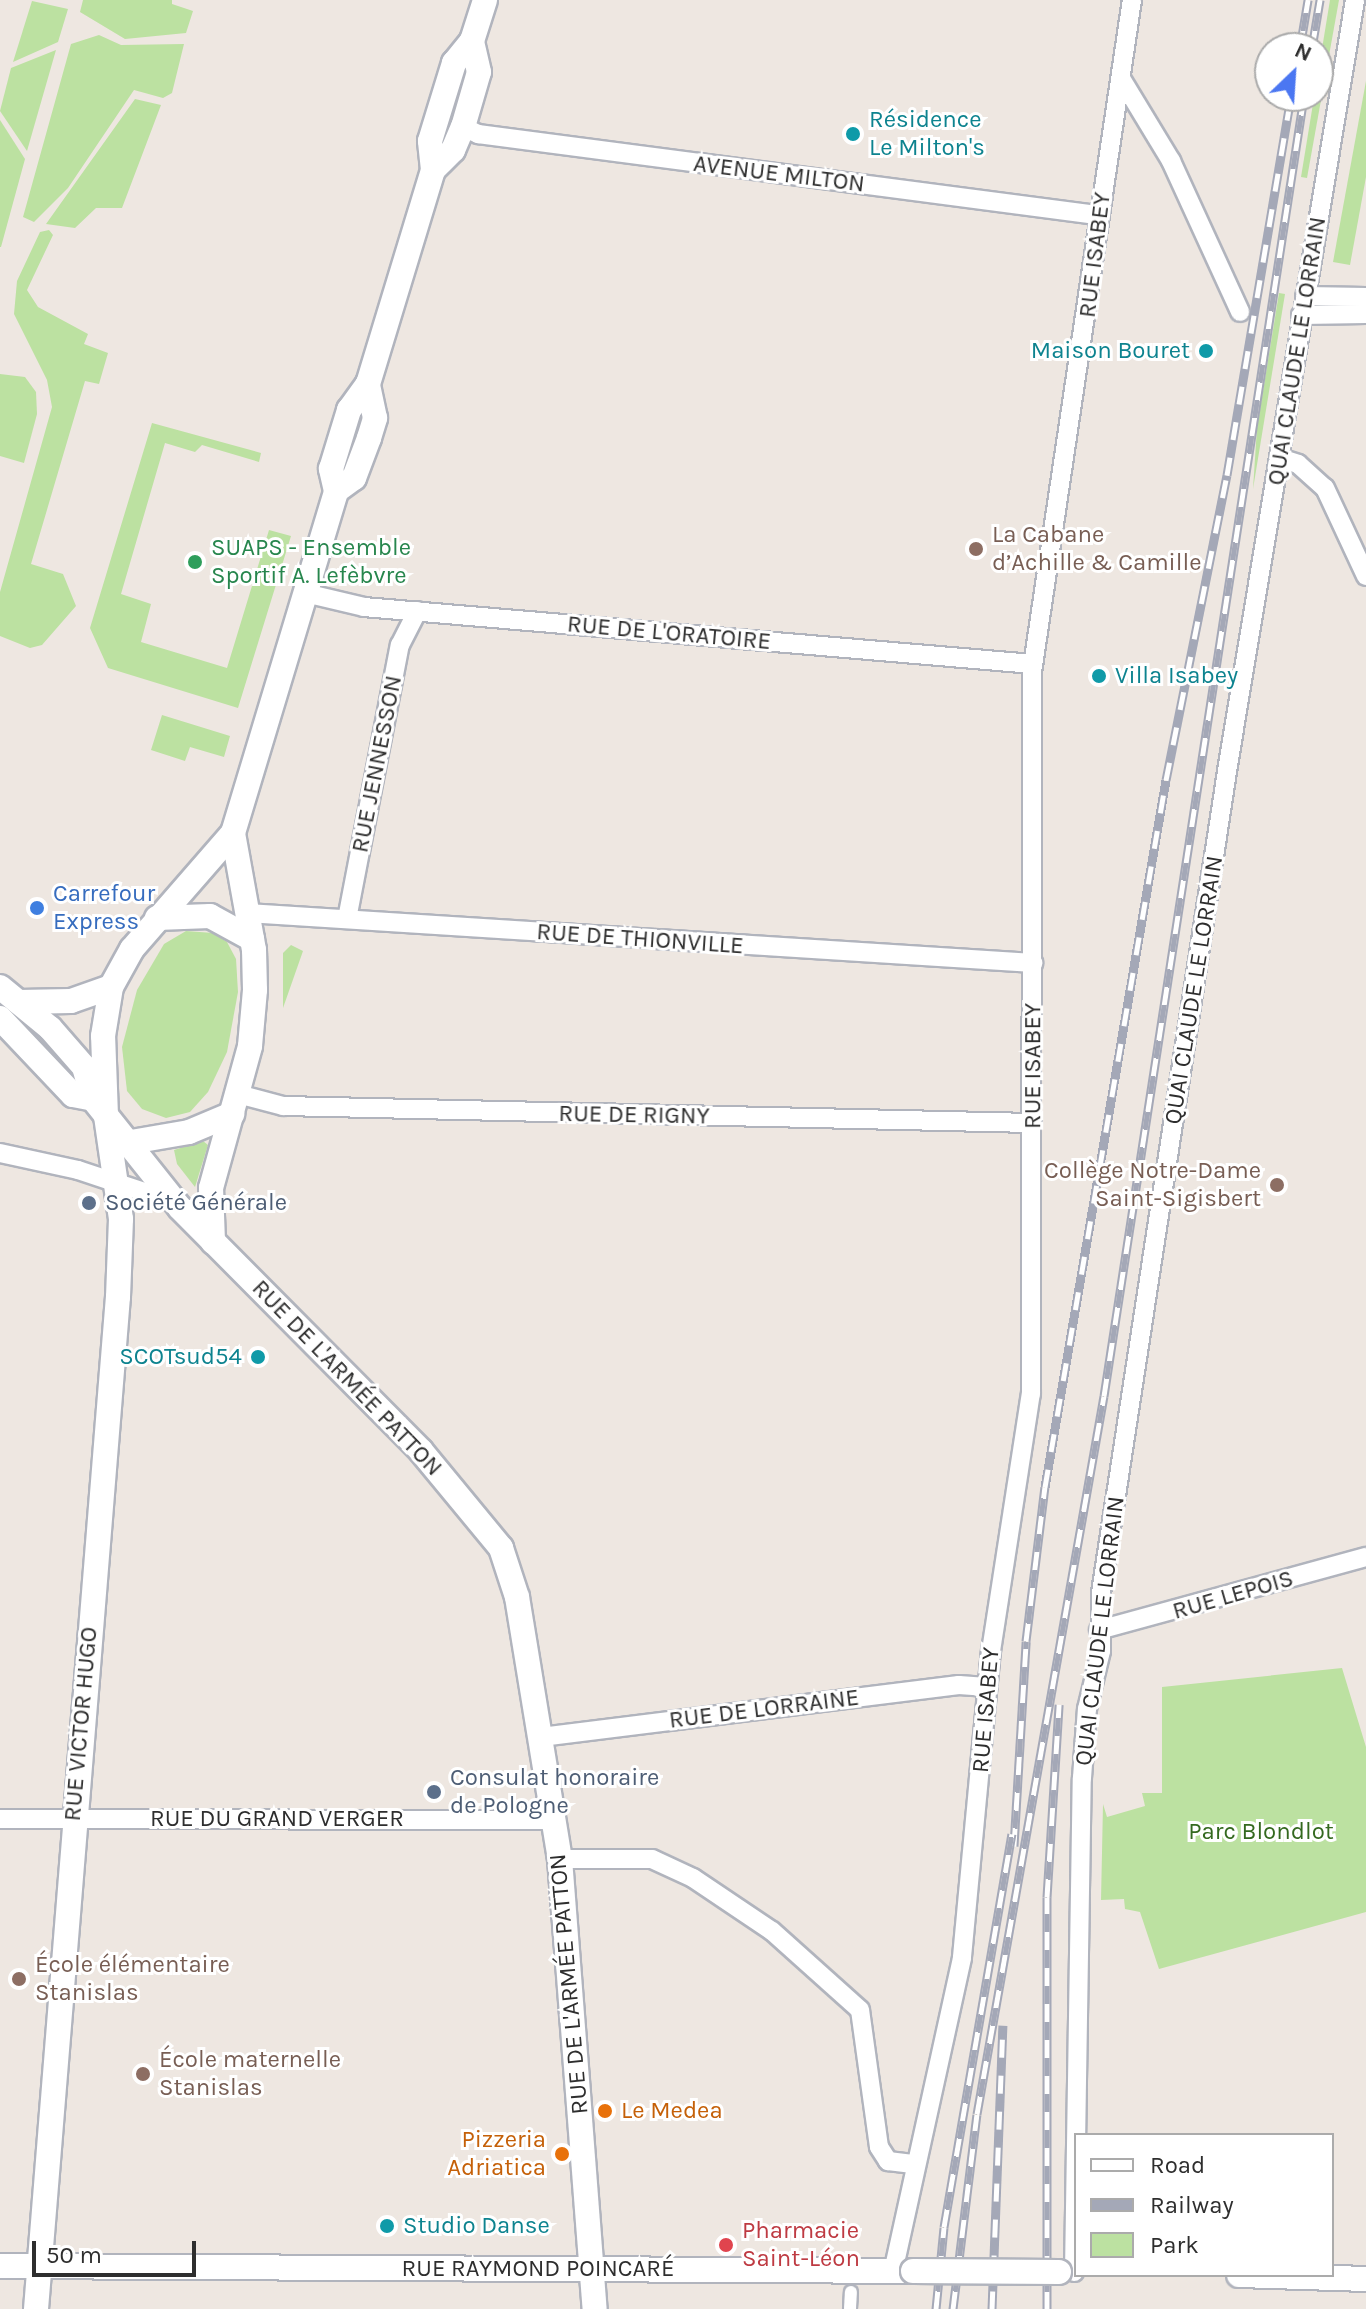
<!DOCTYPE html>
<meta charset="utf-8">
<style>
body{margin:0}
#map{position:relative;width:1366px;height:2309px;overflow:hidden;background:#eee7e1;font-family:Karla,sans-serif}
div>[style]{position:absolute}
[style*='--x']{left:calc(var(--x)*1px);top:calc(var(--y)*1px);width:calc(var(--w)*1px);rotate:calc(var(--a)*1deg)}
.green>*{inset:0;background:#bce1a1}
.roads{filter:drop-shadow(2px 0 #b1b4bd) drop-shadow(-2px 0 #b1b4bd) drop-shadow(0 2px #b1b4bd) drop-shadow(0 -2px #b1b4bd)}
.pedestrian>*{height:12px;margin:-6px;padding:0 6px;transform-origin:6px;border-radius:6px;background:#fff}
.minor>*{height:18px;margin:-9px;padding:0 9px;transform-origin:9px;border-radius:9px;background:#fff}
.secondary>*{height:24px;margin:-12px;padding:0 12px;transform-origin:12px;border-radius:12px;background:#fff}
.rail>*{height:9px;margin-top:-4.5px;transform-origin:0;background:repeating-linear-gradient(90deg,#fff 0 18px,#a4a8b7 0 36px);box-sizing:border-box;border-block:2px solid #a4a8b7}
.bridges{filter:drop-shadow(2px 0 #b1b4bd) drop-shadow(-2px 0 #b1b4bd) drop-shadow(0 2px #b1b4bd) drop-shadow(0 -2px #b1b4bd)}
.secondary-bridge>*{height:24px;margin:-12px;padding:0 12px;transform-origin:12px;border-radius:12px;background:#fff}
.dots>*{width:22px;height:22px;translate:-50% -50%;box-sizing:border-box;border:4px solid #fff;border-radius:50%}
span{translate:-50% -50%;white-space:nowrap;text-align:center;line-height:1.15;-webkit-text-stroke:6px #fff;paint-order:stroke}
.culture-label{font-size:24px;color:#0d838f}
.left{translate:0 -50%;text-align:left}
.right{translate:-100% -50%;text-align:right}
.street-label{font-size:24px;color:#2e2e2e}
.education-label{font-size:24px;color:#785e54}
.leisure-label{font-size:24px;color:#27864d}
.shop-label{font-size:24px;color:#366cbe}
.service-label{font-size:24px;color:#4e5e75}
.park-label{font-size:24px;color:#34691f}
.food-label{font-size:24px;color:#c56008}
.health-label{font-size:24px;color:#be3a42}
.legend{position:absolute;left:1074px;top:2133px;width:260px;height:144px;box-sizing:border-box;background:#fff;border:2px solid #ababab;margin:0;padding:10px 14px;list-style:none;font-size:24px;color:#2e2e2e}
.legend li{display:flex;align-items:center;gap:16px;height:40px}
.legend b{width:40px;border:2px solid #ababab}
.north{position:absolute;left:1254px;top:32px;width:80px;height:80px;box-sizing:border-box;background:#fff;border:2px solid #ababab;border-radius:50%;rotate:25deg;font-size:22px;font-weight:700;line-height:32px;text-align:center;color:#2e2e2e}
.north::after{content:'';display:block;margin:auto;width:28px;height:36px;background:#4b77f2;clip-path:polygon(50% 0,100% 100%,50% 72%,0 100%)}
.scale{position:absolute;left:32px;top:2241px;width:164px;height:36px;box-sizing:border-box;border:4px solid #2e2e2e;border-top:0;padding-left:10px;font-size:24px;line-height:28px;white-space:nowrap;color:#2e2e2e;-webkit-text-stroke:6px #fff;paint-order:stroke}
</style>
<div id="map">
<div class="green">
<div style="clip-path:polygon(83px 0,172px 0,172px 4px,193px 11px,186px 33px,125px 39px,80px 12px)"></div>
<div style="clip-path:polygon(1330px 0,1339px 0,1307px 178px,1301px 177px)"></div>
<div style="clip-path:polygon(32px 1px,68px 9px,58px 42px,13px 62px)"></div>
<div style="clip-path:polygon(99px 35px,121px 45px,184px 44px,172px 93px,163px 98px,134px 90px,68px 188px,34px 222px,23px 217px,71px 44px)"></div>
<div style="clip-path:polygon(56px 50px,27px 151px,0 111px,11px 68px)"></div>
<div style="clip-path:polygon(1366px 81px,1366px 177px,1350px 265px,1333px 262px)"></div>
<div style="clip-path:polygon(135px 99px,161px 105px,122px 208px,96px 208px,75px 228px,46px 224px)"></div>
<div style="clip-path:polygon(0 120px,25px 159px,1px 247px,0 247px)"></div>
<div style="clip-path:polygon(49px 230px,53px 235px,27px 290px,38px 307px,88px 334px,84px 344px,108px 353px,99px 384px,85px 381px,31px 564px,63px 574px,76px 606px,42px 645px,30px 648px,0 636px,0 592px,52px 407px,47px 380px,14px 314px,17px 281px,40px 232px)"></div>
<div style="clip-path:polygon(1279px 293px,1285px 294px,1253px 489px,1257px 428px)"></div>
<div style="clip-path:polygon(0 374px,25px 377px,36px 392px,37px 414px,24px 463px,0 456px)"></div>
<div style="clip-path:polygon(152px 423px,261px 453px,259px 462px,202px 445px,195px 452px,165px 443px,121px 594px,151px 604px,141px 642px,227px 668px,269px 530px,291px 536px,238px 708px,108px 668px,90px 628px)"></div>
<div style="clip-path:polygon(162px 715px,230px 736px,224px 757px,190px 747px,185px 761px,151px 750px)"></div>
<div style="clip-path:polygon(186px 931px,213px 933px,227px 942px,236px 959px,238px 992px,227px 1052px,208px 1092px,190px 1112px,166px 1118px,142px 1109px,127px 1091px,122px 1047px,137px 990px,164px 944px)"></div>
<div style="clip-path:polygon(291px 945px,303px 951px,283px 1008px,283px 953px)"></div>
<div style="clip-path:polygon(203px 1141px,208px 1145px,195px 1187px,177px 1164px,174px 1150px)"></div>
<div style="clip-path:polygon(1342px 1668px,1366px 1747px,1366px 1912px,1159px 1969px,1140px 1912px,1125px 1909px,1124px 1899px,1101px 1900px,1103px 1804px,1107px 1817px,1145px 1806px,1142px 1793px,1162px 1793px,1162px 1687px)"></div>
</div>
<div class="roads">
<div class="pedestrian">
<div style="--x:850;--y:2309;--w:17;--a:-87"></div>
</div>
<div class="minor">
<div style="--x:1122;--y:80;--w:95;--a:58.8"></div>
<div style="--x:1171;--y:161;--w:166;--a:65.4"></div>
<div style="--x:463;--y:127;--w:17;--a:25"></div>
<div style="--x:478;--y:134;--w:624;--a:7.46"></div>
<div style="--x:1305;--y:296;--w:61;--a:0.9"></div>
<div style="--x:1301;--y:315;--w:65;--a:-0.9"></div>
<div style="--x:1280;--y:458;--w:19;--a:18"></div>
<div style="--x:1298;--y:464;--w:36;--a:42"></div>
<div style="--x:1325;--y:488;--w:97;--a:65"></div>
<div style="--x:305;--y:593;--w:61;--a:13.3"></div>
<div style="--x:364;--y:607;--w:671;--a:4.87"></div>
<div style="--x:247;--y:913;--w:788;--a:3.64"></div>
<div style="--x:347;--y:919;--w:279;--a:-79.1"></div>
<div style="--x:400;--y:645;--w:38;--a:-63"></div>
<div style="--x:238;--y:1094;--w:47;--a:14.9"></div>
<div style="--x:283;--y:1106;--w:749;--a:1.3"></div>
<div style="--x:0;--y:1153;--w:80;--a:12.3"></div>
<div style="--x:78;--y:1170;--w:101;--a:18.4"></div>
<div style="--x:1099;--y:1630;--w:277;--a:-15.3"></div>
<div style="--x:541;--y:1737;--w:421;--a:-7.1"></div>
<div style="--x:959;--y:1685;--w:28;--a:4"></div>
<div style="--x:0;--y:1819;--w:554;--a:0.1"></div>
<div style="--x:560;--y:1859;--w:92;--a:0"></div>
<div style="--x:652;--y:1859;--w:45;--a:24.9"></div>
<div style="--x:693;--y:1878;--w:95;--a:33.9"></div>
<div style="--x:772;--y:1931;--w:118;--a:41.9"></div>
<div style="--x:860;--y:2010;--w:138;--a:82.1"></div>
<div style="--x:879;--y:2147;--w:17;--a:57"></div>
<div style="--x:888;--y:2161;--w:25;--a:7"></div>
<div style="--x:893;--y:2272;--w:322;--a:-77.6"></div>
<div style="--x:962;--y:1957;--w:307;--a:-84.6"></div>
<div style="--x:991;--y:1651;--w:260;--a:-81.2"></div>
<div style="--x:1031;--y:1394;--w:722;--a:-89.92"></div>
<div style="--x:1032;--y:672;--w:679;--a:-81.54"></div>
<div style="--x:1074;--y:2272;--w:494;--a:-89.1"></div>
<div style="--x:1082;--y:1778;--w:69;--a:-85.9"></div>
<div style="--x:1087;--y:1709;--w:60;--a:-76.4"></div>
<div style="--x:1101;--y:1651;--w:58;--a:-90"></div>
<div style="--x:1101;--y:1593;--w:838;--a:-81.28"></div>
<div style="--x:1228;--y:765;--w:775;--a:-80.57"></div>
</div>
<div class="secondary">
<div style="--x:433;--y:170;--w:28;--a:-45"></div>
<div style="--x:453;--y:150;--w:25;--a:-67"></div>
<div style="--x:463;--y:127;--w:57;--a:-73.8"></div>
<div style="--x:479;--y:72;--w:32;--a:-103"></div>
<div style="--x:336;--y:491;--w:22;--a:-36"></div>
<div style="--x:354;--y:478;--w:43;--a:-69.4"></div>
<div style="--x:369;--y:438;--w:21;--a:-73"></div>
<div style="--x:375;--y:418;--w:35;--a:-102"></div>
<div style="--x:157;--y:918;--w:53;--a:-2.2"></div>
<div style="--x:210;--y:916;--w:48;--a:28.7"></div>
<div style="--x:0;--y:987;--w:65;--a:39.4"></div>
<div style="--x:50;--y:1028;--w:52;--a:48.9"></div>
<div style="--x:84;--y:1067;--w:33;--a:74"></div>
<div style="--x:93;--y:1099;--w:139;--a:51.4"></div>
<div style="--x:180;--y:1208;--w:342;--a:45.2"></div>
<div style="--x:421;--y:1451;--w:126;--a:50.5"></div>
<div style="--x:501;--y:1548;--w:52;--a:71.9"></div>
<div style="--x:517;--y:1597;--w:266;--a:80.7"></div>
<div style="--x:560;--y:1859;--w:451;--a:85.6"></div>
<div style="--x:19;--y:1002;--w:52;--a:-1.1"></div>
<div style="--x:71;--y:1001;--w:42;--a:-19.3"></div>
<div style="--x:0;--y:1018;--w:106;--a:46.5"></div>
<div style="--x:73;--y:1095;--w:20;--a:11"></div>
<div style="--x:131;--y:1142;--w:59;--a:-9.8"></div>
<div style="--x:189;--y:1132;--w:47;--a:-22.7"></div>
<div style="--x:213;--y:1242;--w:54;--a:-92.1"></div>
<div style="--x:211;--y:1188;--w:147;--a:-74.6"></div>
<div style="--x:250;--y:1046;--w:56;--a:-84.9"></div>
<div style="--x:255;--y:990;--w:40;--a:-91.4"></div>
<div style="--x:254;--y:950;--w:119;--a:-100.2"></div>
<div style="--x:233;--y:833;--w:357;--a:-73.2"></div>
<div style="--x:336;--y:491;--w:23;--a:-103"></div>
<div style="--x:331;--y:469;--w:62;--a:-73"></div>
<div style="--x:349;--y:410;--w:32;--a:-54"></div>
<div style="--x:368;--y:384;--w:224;--a:-73.1"></div>
<div style="--x:433;--y:170;--w:29;--a:-96"></div>
<div style="--x:430;--y:141;--w:82;--a:-72.9"></div>
<div style="--x:454;--y:63;--w:28;--a:-51"></div>
<div style="--x:472;--y:41;--w:43;--a:-72.4"></div>
<div style="--x:0;--y:2266;--w:913;--a:0.31"></div>
<div style="--x:1239;--y:2275;--w:127;--a:1.8"></div>
<div style="--x:36;--y:2309;--w:1015;--a:-85.37"></div>
<div style="--x:118;--y:1297;--w:78;--a:-87.8"></div>
<div style="--x:121;--y:1219;--w:104;--a:-98.3"></div>
<div style="--x:106;--y:1116;--w:80;--a:-92.1"></div>
<div style="--x:103;--y:1036;--w:50;--a:-80.7"></div>
<div style="--x:111;--y:987;--w:43;--a:-61.1"></div>
<div style="--x:132;--y:949;--w:154;--a:-49"></div>
</div>
</div>
<div class="rail">
<div style="--x:1300;--y:48;--w:49;--a:-80.5"></div>
<div style="--x:1312;--y:48;--w:49;--a:-80.5"></div>
<div style="--x:1014;--y:1846;--w:205;--a:-86.6"></div>
<div style="--x:1026;--y:1641;--w:155;--a:-83"></div>
<div style="--x:1045;--y:1487;--w:717;--a:-80.29"></div>
<div style="--x:1166;--y:780;--w:311;--a:-78.7"></div>
<div style="--x:1227;--y:475;--w:384;--a:-80.4"></div>
<div style="--x:936;--y:2309;--w:82;--a:-84.4"></div>
<div style="--x:944;--y:2227;--w:399;--a:-80.2"></div>
<div style="--x:953;--y:2309;--w:196;--a:-83"></div>
<div style="--x:977;--y:2114;--w:729;--a:-79.97"></div>
<div style="--x:1104;--y:1396;--w:1315;--a:-81.25"></div>
<div style="--x:992;--y:2309;--w:284;--a:-87.8"></div>
<div style="--x:1047;--y:2309;--w:412;--a:-90"></div>
<div style="--x:1047;--y:1897;--w:193;--a:-86.4"></div>
</div>
<div class="bridges">
<div class="secondary-bridge">
<div style="--x:913;--y:2271;--w:146;--a:0.4"></div>
</div>
</div>
<div class="dots">
<div style="left:853px;top:134px;background:#0f9aa8"></div>
<div style="left:1206px;top:351px;background:#0f9aa8"></div>
<div style="left:976px;top:549px;background:#8d6e63"></div>
<div style="left:195px;top:562px;background:#2e9e5b"></div>
<div style="left:1099px;top:676px;background:#0f9aa8"></div>
<div style="left:37px;top:908px;background:#3f7fe0"></div>
<div style="left:1277px;top:1185px;background:#8d6e63"></div>
<div style="left:89px;top:1203px;background:#5c6f8a"></div>
<div style="left:258px;top:1357px;background:#0f9aa8"></div>
<div style="left:434px;top:1792px;background:#5c6f8a"></div>
<div style="left:19px;top:1979px;background:#8d6e63"></div>
<div style="left:143px;top:2074px;background:#8d6e63"></div>
<div style="left:605px;top:2111px;background:#e8710a"></div>
<div style="left:562px;top:2154px;background:#e8710a"></div>
<div style="left:387px;top:2226px;background:#0f9aa8"></div>
<div style="left:726px;top:2245px;background:#e0444e"></div>
</div>
<div class="culture-label">
<span class="left" style="left:869px;top:134px">Résidence<br>Le Milton's</span>
<span class="right" style="left:1190px;top:351px">Maison Bouret</span>
<span class="left" style="left:1115px;top:676px">Villa Isabey</span>
<span class="right" style="left:242px;top:1357px">SCOTsud54</span>
<span class="left" style="left:403px;top:2226px">Studio Danse</span>
</div>
<div class="street-label">
<span style="left:779px;top:174px;rotate:7deg">AVENUE MILTON</span>
<span style="left:1095px;top:255px;rotate:-83deg">RUE ISABEY</span>
<span style="left:1297px;top:351px;rotate:-81deg">QUAI CLAUDE LE LORRAIN</span>
<span style="left:669px;top:633px;rotate:5deg">RUE DE L'ORATOIRE</span>
<span style="left:377px;top:764px;rotate:-79deg">RUE JENNESSON</span>
<span style="left:640px;top:939px;rotate:4deg">RUE DE THIONVILLE</span>
<span style="left:1194px;top:990px;rotate:-81deg">QUAI CLAUDE LE LORRAIN</span>
<span style="left:1033px;top:1066px;rotate:-90deg">RUE ISABEY</span>
<span style="left:634px;top:1115px;rotate:1deg">RUE DE RIGNY</span>
<span style="left:347px;top:1378px;rotate:46deg">RUE DE L'ARMÉE PATTON</span>
<span style="left:1233px;top:1595px;rotate:-16deg">RUE LEPOIS</span>
<span style="left:1100px;top:1631px;rotate:-83deg">QUAI CLAUDE LE LORRAIN</span>
<span style="left:764px;top:1709px;rotate:-7deg">RUE DE LORRAINE</span>
<span style="left:986px;top:1710px;rotate:-85deg">RUE ISABEY</span>
<span style="left:81px;top:1724px;rotate:-85deg">RUE VICTOR HUGO</span>
<span style="left:277px;top:1819px">RUE DU GRAND VERGER</span>
<span style="left:569px;top:1984px;rotate:-95deg">RUE DE L'ARMÉE PATTON</span>
<span style="left:538px;top:2269px">RUE RAYMOND POINCARÉ</span>
</div>
<div class="education-label">
<span class="left" style="left:992px;top:549px">La Cabane<br>d’Achille &amp; Camille</span>
<span class="right" style="left:1261px;top:1185px">Collège Notre-Dame<br>Saint-Sigisbert</span>
<span class="left" style="left:35px;top:1979px">École élémentaire<br>Stanislas</span>
<span class="left" style="left:159px;top:2074px">École maternelle<br>Stanislas</span>
</div>
<div class="leisure-label">
<span class="left" style="left:211px;top:562px">SUAPS - Ensemble<br>Sportif A. Lefèbvre</span>
</div>
<div class="shop-label">
<span class="left" style="left:53px;top:908px">Carrefour<br>Express</span>
</div>
<div class="service-label">
<span class="left" style="left:105px;top:1203px">Société Générale</span>
<span class="left" style="left:450px;top:1792px">Consulat honoraire<br>de Pologne</span>
</div>
<div class="park-label">
<span style="left:1261px;top:1832px">Parc Blondlot</span>
</div>
<div class="food-label">
<span class="left" style="left:621px;top:2111px">Le Medea</span>
<span class="right" style="left:546px;top:2154px">Pizzeria<br>Adriatica</span>
</div>
<div class="health-label">
<span class="left" style="left:742px;top:2245px">Pharmacie<br>Saint-Léon</span>
</div>
<ul class="legend">
<li><b style="height:10px;background:#fff"></b>Road</li>
<li><b style="height:10px;background:#a4a8b7"></b>Railway</li>
<li><b style="height:22px;background:#bce1a1"></b>Park</li>
</ul>
<div class="north">N</div>
<div class="scale">50 m</div>
</div>
